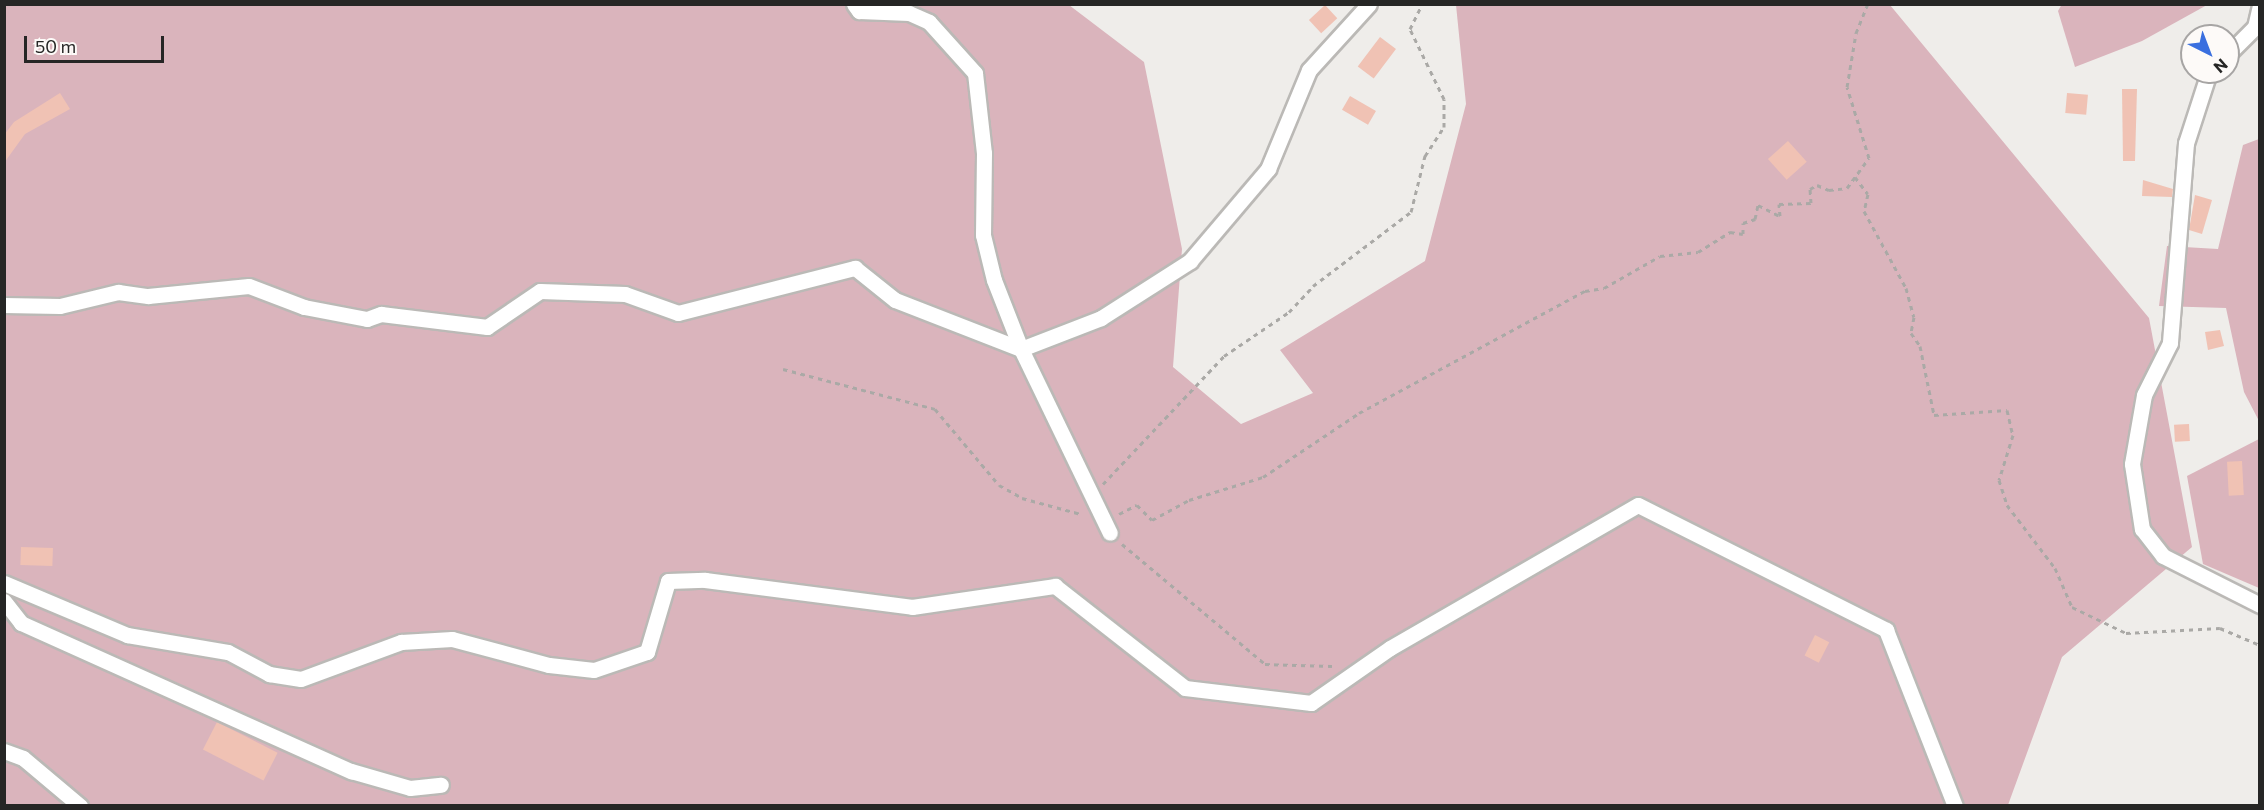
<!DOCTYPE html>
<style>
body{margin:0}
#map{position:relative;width:2264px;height:810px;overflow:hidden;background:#efedea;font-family:Commissioner,sans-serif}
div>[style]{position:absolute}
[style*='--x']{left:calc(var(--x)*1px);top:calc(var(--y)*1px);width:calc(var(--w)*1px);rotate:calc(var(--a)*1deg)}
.green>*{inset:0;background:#dab4bc}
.building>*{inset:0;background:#f0c2b4;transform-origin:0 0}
.path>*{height:3px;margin-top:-1.5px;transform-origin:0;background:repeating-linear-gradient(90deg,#aaa9a6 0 4.5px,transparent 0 9px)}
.roads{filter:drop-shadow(2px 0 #bbb9b6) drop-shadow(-2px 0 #bbb9b6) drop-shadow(0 2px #bbb9b6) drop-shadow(0 -2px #bbb9b6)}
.street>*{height:15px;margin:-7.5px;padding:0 7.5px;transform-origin:7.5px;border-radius:7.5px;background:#fff}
span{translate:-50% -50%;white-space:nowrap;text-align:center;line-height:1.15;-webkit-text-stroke:6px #fdfaf8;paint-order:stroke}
.frame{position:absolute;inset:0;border:6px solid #262625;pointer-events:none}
.north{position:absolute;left:2180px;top:24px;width:60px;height:60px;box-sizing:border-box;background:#fdfaf8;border:2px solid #a7a5a4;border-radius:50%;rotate:138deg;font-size:16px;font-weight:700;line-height:24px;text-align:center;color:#262625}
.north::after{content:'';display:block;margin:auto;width:21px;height:27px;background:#3a6fdf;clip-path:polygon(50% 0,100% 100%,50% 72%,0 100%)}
.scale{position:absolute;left:24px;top:36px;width:140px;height:27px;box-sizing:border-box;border:3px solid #262625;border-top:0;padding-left:8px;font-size:18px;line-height:21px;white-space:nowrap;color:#262625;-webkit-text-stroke:4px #fdfaf8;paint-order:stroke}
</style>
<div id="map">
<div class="green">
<div style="clip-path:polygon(2062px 4px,2207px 4px,2207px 5px,2142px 41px,2075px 67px,2058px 11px)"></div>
<div style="clip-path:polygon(5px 5px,1069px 5px,1144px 62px,1182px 249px,1173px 367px,1241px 424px,1313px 393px,1280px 350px,1425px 261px,1466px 104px,1456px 5px,1890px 5px,2149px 318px,2192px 547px,2062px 657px,2008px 805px,5px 806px)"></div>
<div style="clip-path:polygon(2259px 139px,2259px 421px,2244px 392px,2226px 308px,2159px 306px,2167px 246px,2218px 249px,2243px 145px)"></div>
<div style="clip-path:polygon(2259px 439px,2259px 588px,2203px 564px,2187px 476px)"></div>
</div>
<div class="building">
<div style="left:1325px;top:5px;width:18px;height:22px;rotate:47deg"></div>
<div style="left:1380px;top:37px;width:20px;height:37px;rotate:37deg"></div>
<div style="clip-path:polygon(2122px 89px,2137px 89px,2135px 161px,2123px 161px)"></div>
<div style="clip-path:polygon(60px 93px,70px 109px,25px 134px,4px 163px,4px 135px,14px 122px)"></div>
<div style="left:2067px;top:93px;width:21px;height:20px;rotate:5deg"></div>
<div style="left:1350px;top:96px;width:30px;height:16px;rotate:30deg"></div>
<div style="left:1788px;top:141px;width:28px;height:27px;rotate:48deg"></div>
<div style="clip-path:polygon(2143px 180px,2173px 189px,2172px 197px,2142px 196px)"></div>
<div style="clip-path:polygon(2195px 195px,2212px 200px,2202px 234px,2189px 230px)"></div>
<div style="clip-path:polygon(2220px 330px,2224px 346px,2208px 350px,2205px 332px)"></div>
<div style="left:2189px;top:424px;width:17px;height:15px;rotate:87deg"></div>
<div style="left:2242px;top:461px;width:34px;height:15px;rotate:87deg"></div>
<div style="left:21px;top:547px;width:32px;height:18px;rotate:2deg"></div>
<div style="left:1815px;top:635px;width:16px;height:23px;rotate:27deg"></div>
<div style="left:217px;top:722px;width:68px;height:31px;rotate:27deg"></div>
</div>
<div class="path">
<div style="--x:1855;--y:177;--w:21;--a:53"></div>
<div style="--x:1868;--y:194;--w:17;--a:103"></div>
<div style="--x:1864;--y:211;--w:88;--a:61.4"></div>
<div style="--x:1906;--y:288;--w:30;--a:75"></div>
<div style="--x:1914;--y:317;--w:16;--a:101"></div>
<div style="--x:1911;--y:333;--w:16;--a:55"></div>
<div style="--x:1920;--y:346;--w:70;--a:78.5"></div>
<div style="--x:1934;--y:415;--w:73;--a:-3.9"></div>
<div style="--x:2007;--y:410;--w:26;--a:77"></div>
<div style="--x:2013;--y:435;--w:47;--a:107.3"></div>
<div style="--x:1999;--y:480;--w:26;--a:72"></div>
<div style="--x:2007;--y:505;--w:79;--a:52.7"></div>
<div style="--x:2055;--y:568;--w:43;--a:66.4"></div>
<div style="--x:2072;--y:607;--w:60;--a:25.7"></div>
<div style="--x:2126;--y:633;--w:94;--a:-3"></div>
<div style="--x:2220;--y:628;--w:43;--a:23"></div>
<div style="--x:783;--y:369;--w:157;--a:14.7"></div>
<div style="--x:935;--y:409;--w:99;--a:49.9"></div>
<div style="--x:999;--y:485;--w:26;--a:29"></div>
<div style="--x:1022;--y:498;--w:61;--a:15.2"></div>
<div style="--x:1103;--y:484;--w:176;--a:-46.6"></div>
<div style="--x:1224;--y:356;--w:78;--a:-34.1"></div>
<div style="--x:1289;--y:312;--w:35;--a:-47"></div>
<div style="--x:1313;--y:286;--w:123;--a:-37.1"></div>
<div style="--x:1411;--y:212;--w:58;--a:-76"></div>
<div style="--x:1425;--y:156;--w:35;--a:-57"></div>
<div style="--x:1444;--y:127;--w:28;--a:-90"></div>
<div style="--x:1444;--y:99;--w:78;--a:-115.9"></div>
<div style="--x:1410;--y:29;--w:28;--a:-64"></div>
<div style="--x:1119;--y:514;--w:20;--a:-27"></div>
<div style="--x:1137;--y:505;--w:21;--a:45"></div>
<div style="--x:1152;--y:520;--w:42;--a:-28.4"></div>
<div style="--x:1189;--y:500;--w:77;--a:-17.3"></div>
<div style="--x:1263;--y:477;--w:115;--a:-33.7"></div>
<div style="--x:1359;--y:413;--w:257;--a:-28.4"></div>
<div style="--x:1585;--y:291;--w:19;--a:-9"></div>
<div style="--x:1604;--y:288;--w:64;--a:-29.7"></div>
<div style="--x:1660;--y:256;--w:38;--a:-6"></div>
<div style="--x:1698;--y:252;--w:38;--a:-32"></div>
<div style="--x:1730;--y:232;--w:13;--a:9"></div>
<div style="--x:1743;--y:234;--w:11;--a:-90"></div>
<div style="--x:1743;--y:223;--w:13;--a:-18"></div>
<div style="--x:1755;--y:219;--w:14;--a:-78"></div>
<div style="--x:1758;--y:205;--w:25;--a:27"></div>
<div style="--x:1780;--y:216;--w:12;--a:-95"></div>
<div style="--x:1779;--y:204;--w:32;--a:-2"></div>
<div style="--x:1811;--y:203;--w:14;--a:-94"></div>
<div style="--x:1810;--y:189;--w:8;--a:-30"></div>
<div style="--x:1817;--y:185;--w:13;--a:23"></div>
<div style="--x:1829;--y:190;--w:18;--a:-6"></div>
<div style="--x:1847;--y:188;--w:37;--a:-54"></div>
<div style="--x:1869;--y:158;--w:74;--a:-107.2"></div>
<div style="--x:1847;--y:87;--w:55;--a:-80.5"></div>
<div style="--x:1856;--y:33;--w:31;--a:-68"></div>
<div style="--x:1122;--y:544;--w:187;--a:40"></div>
<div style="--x:1265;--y:664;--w:67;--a:1.7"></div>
</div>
<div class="roads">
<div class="street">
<div style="--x:854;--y:4;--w:9;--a:54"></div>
<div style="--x:859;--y:11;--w:50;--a:2.3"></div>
<div style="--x:909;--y:13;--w:22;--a:24"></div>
<div style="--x:929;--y:22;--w:69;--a:48"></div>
<div style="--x:975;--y:73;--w:81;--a:83.6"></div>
<div style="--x:984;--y:153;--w:82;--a:90.7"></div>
<div style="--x:983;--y:235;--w:46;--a:76.3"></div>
<div style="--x:994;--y:280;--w:74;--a:68.6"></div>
<div style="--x:1021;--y:349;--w:204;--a:64.2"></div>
<div style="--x:2228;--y:54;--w:38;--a:-45"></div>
<div style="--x:2255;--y:27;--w:22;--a:-77"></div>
<div style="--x:2209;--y:72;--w:75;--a:107.9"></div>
<div style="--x:2186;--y:143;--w:201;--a:94.6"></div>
<div style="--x:2170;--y:343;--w:58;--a:116.6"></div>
<div style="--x:2144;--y:395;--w:70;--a:99.9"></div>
<div style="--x:2132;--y:464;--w:66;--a:81.3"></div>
<div style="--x:2142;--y:529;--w:34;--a:52"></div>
<div style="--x:2163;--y:556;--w:109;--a:26.8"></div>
<div style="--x:4;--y:305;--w:56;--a:1"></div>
<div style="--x:60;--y:306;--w:60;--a:-13.6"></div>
<div style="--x:118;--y:292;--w:30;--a:8"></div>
<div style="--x:148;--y:296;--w:101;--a:-5.7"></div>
<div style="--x:249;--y:286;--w:59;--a:20.9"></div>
<div style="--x:304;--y:307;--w:64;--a:10.8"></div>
<div style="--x:367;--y:319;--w:15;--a:-20"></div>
<div style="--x:381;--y:314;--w:107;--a:7"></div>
<div style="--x:487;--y:327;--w:64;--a:-34.2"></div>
<div style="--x:540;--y:291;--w:85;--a:2"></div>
<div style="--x:625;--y:294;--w:56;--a:19.7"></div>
<div style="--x:678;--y:313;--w:183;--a:-14.3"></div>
<div style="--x:855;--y:268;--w:51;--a:38.7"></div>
<div style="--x:895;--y:300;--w:135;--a:21.3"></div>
<div style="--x:1021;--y:349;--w:86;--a:-21.2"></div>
<div style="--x:1101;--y:318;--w:106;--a:-32.6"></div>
<div style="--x:1190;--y:261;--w:121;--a:-49.7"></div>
<div style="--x:1268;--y:169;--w:107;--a:-67.5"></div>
<div style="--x:1309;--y:70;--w:89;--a:-47.7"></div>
<div style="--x:4;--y:583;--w:134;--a:22.9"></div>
<div style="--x:127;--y:635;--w:102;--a:9.6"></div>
<div style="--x:228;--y:652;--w:47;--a:28.2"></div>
<div style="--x:269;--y:674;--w:32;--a:9"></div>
<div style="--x:301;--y:679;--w:107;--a:-20.3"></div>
<div style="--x:401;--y:642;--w:51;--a:-3.4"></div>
<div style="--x:452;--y:639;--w:100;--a:15"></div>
<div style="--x:549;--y:665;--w:45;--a:6.3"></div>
<div style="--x:594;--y:670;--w:56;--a:-18.8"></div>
<div style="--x:647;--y:652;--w:74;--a:-73.5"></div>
<div style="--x:668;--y:581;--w:37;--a:-2"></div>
<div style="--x:705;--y:580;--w:209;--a:7.4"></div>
<div style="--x:912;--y:607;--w:145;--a:-8.4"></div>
<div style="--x:1055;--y:586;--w:165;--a:38.1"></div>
<div style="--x:1185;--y:688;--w:127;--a:6.8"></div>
<div style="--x:1311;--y:703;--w:96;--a:-34.8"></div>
<div style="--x:1390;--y:648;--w:286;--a:-30"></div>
<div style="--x:1638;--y:505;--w:278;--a:26.7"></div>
<div style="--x:1886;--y:630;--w:189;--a:68.6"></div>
<div style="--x:4;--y:601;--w:28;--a:52"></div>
<div style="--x:21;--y:623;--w:362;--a:24.2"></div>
<div style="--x:351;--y:771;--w:61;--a:16.1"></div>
<div style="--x:410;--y:788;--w:31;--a:-6"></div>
<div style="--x:4;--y:751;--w:20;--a:20"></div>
<div style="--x:23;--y:758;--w:75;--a:40.1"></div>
</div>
</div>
<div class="frame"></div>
<div class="north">N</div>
<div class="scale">50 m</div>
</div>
